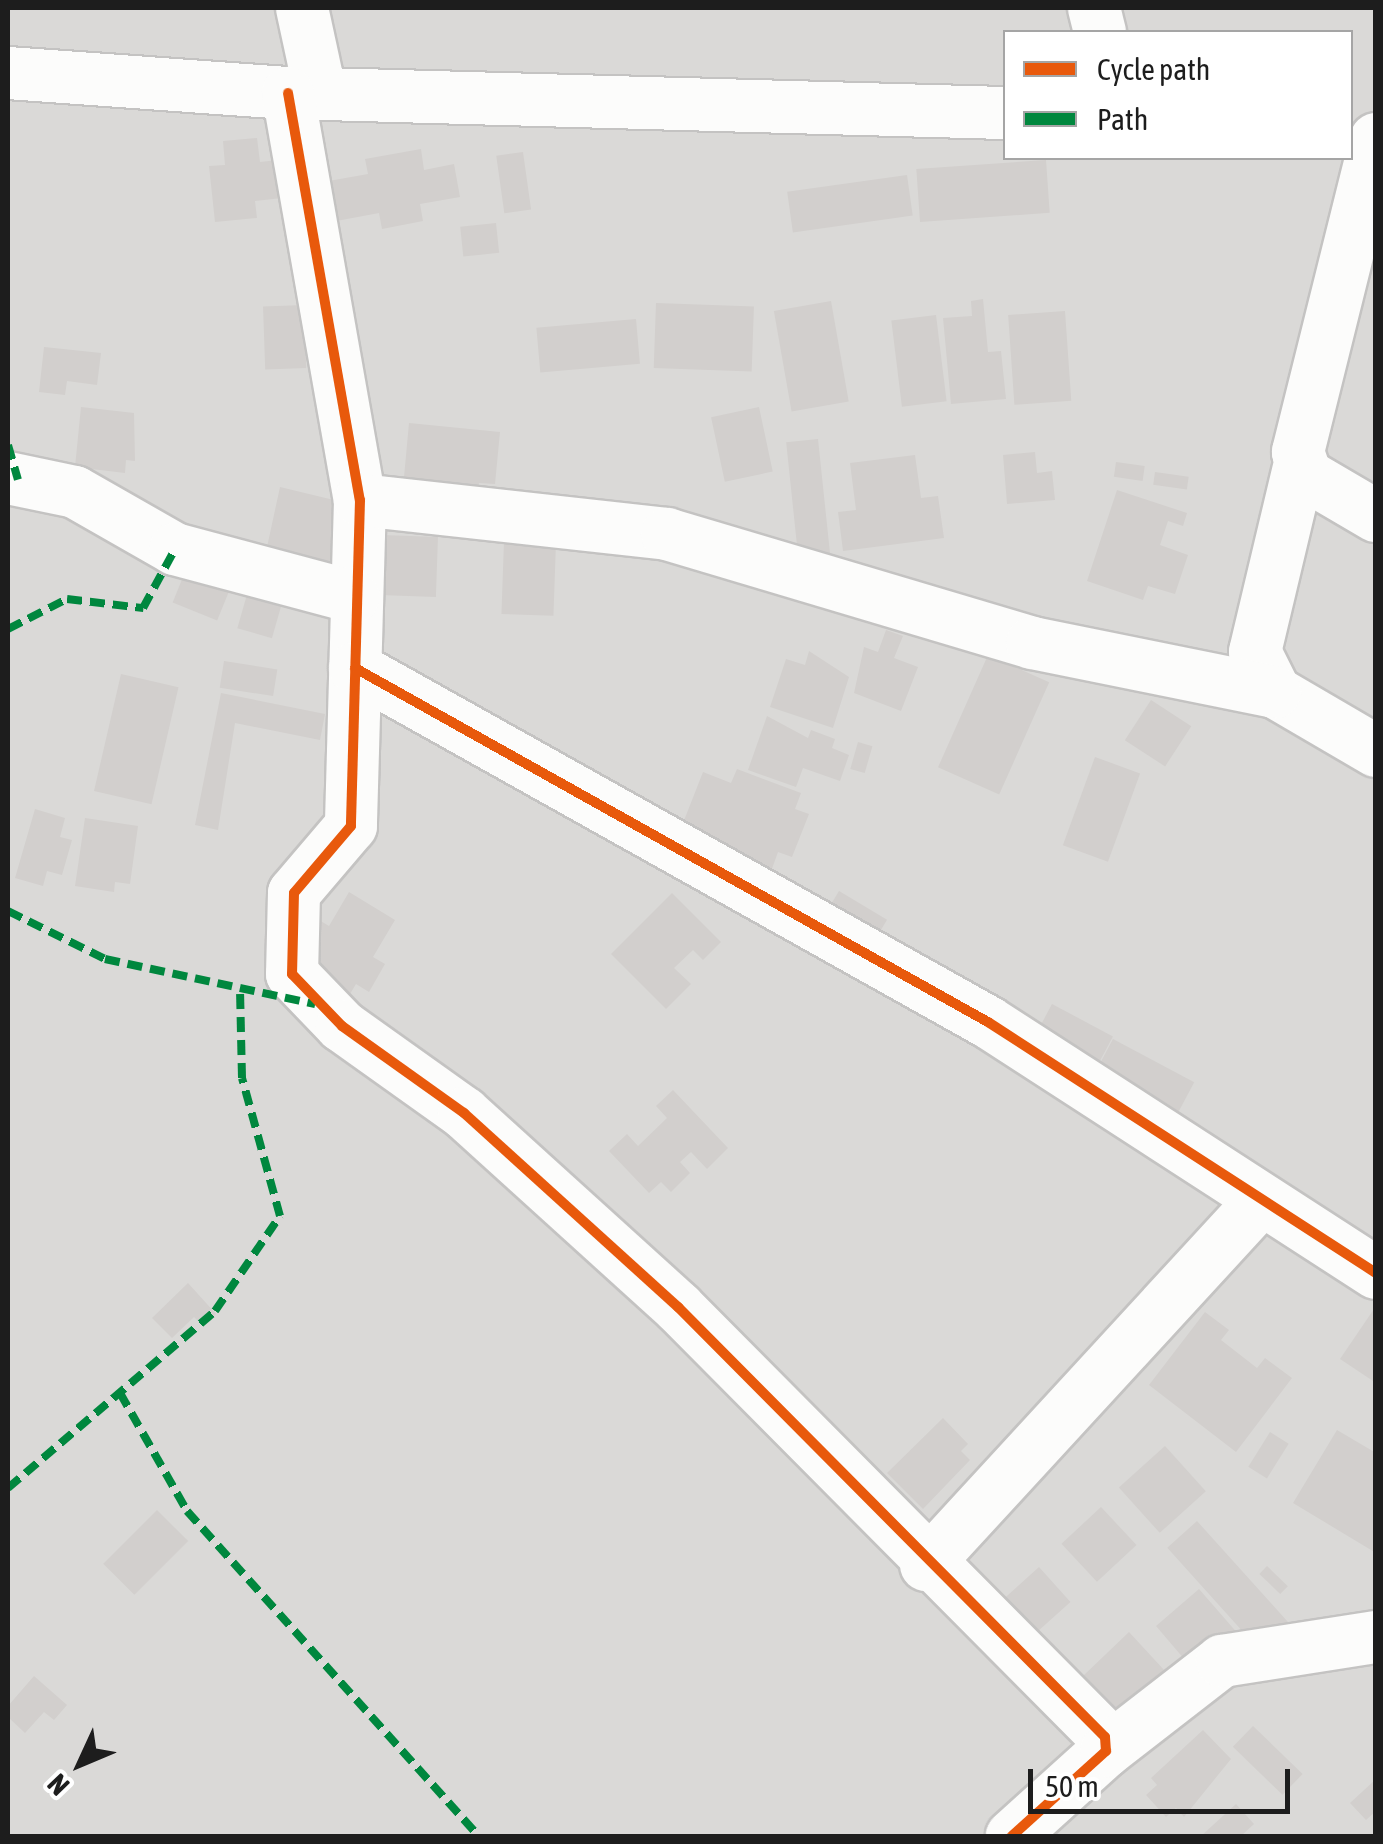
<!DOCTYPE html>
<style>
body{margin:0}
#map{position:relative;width:1383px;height:1844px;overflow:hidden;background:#ebe9e6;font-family:"Asap Condensed",sans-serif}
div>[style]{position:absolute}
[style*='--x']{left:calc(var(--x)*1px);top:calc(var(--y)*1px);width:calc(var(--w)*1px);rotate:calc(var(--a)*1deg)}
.residential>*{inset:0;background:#dad9d7}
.building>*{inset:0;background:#d2cfcd;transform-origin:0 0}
.roads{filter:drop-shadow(2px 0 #c4c3c2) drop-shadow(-2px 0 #c4c3c2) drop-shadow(0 2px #c4c3c2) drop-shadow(0 -2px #c4c3c2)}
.minor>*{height:52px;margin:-26px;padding:0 26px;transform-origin:26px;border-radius:26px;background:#fcfcfb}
.quiet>*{height:8px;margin-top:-4px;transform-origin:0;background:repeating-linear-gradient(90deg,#00873e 0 15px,transparent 0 23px)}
.cycleway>*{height:10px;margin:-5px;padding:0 5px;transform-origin:5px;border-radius:5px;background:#e8590c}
span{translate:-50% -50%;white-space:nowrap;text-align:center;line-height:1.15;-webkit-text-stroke:9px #fff;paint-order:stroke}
.frame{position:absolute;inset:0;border:10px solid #1d1d1d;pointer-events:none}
.legend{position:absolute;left:1003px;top:30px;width:350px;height:130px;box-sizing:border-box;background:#fff;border:2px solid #a5a5a5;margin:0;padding:12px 18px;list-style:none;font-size:30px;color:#1d1d1d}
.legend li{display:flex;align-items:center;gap:20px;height:50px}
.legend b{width:50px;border:2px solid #a5a5a5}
.north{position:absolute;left:30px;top:1714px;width:100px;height:100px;-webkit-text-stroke:8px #fff;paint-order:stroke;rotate:226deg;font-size:28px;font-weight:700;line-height:40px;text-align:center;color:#1d1d1d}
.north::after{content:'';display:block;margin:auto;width:35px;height:45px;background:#1d1d1d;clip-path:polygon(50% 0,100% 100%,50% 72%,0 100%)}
.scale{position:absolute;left:1028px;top:1769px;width:262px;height:45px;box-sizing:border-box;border:5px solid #1d1d1d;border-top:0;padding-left:12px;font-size:30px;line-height:35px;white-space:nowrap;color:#1d1d1d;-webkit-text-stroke:8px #fff;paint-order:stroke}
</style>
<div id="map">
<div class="residential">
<div style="clip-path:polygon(evenodd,8px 8px,1375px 8px,1375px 1836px,8px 1836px,8px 8px,1006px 32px,1350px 32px,1350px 158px,1006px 158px,1006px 32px)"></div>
</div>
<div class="building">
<div style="clip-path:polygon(257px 138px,260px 162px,287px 159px,291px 197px,255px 201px,257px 218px,215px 222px,209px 166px,225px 165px,223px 141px)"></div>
<div style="clip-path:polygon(421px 149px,424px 170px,454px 164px,460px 197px,420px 204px,423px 221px,382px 229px,379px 213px,331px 222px,323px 182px,368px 174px,365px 159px)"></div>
<div style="left:523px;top:152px;width:58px;height:27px;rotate:82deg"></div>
<div style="left:1046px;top:160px;width:53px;height:130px;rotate:86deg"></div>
<div style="left:907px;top:175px;width:41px;height:121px;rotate:82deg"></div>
<div style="left:496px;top:223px;width:30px;height:36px;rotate:84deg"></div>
<div style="clip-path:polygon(983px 299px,988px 352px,1001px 351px,1006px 399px,951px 404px,943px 318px,972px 316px,971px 301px)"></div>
<div style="left:831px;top:301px;width:102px;height:58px;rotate:80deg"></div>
<div style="left:656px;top:303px;width:98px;height:65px;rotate:2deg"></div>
<div style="left:304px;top:305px;width:63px;height:41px;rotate:88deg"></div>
<div style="left:1065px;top:311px;width:90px;height:57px;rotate:86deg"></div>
<div style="left:936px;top:315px;width:87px;height:45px;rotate:83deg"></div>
<div style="left:636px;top:319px;width:45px;height:100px;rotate:85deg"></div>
<div style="clip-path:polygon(44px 347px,101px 353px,97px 385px,67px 381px,65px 395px,39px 392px)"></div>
<div style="clip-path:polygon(81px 407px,134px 413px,135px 461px,126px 460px,125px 473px,75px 467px)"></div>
<div style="left:759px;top:407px;width:66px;height:49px;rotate:78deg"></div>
<div style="clip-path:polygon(409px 423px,500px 432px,495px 484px,479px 483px,478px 495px,403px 488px)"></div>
<div style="left:818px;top:439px;width:124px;height:32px;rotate:84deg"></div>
<div style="clip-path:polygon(1035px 452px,1037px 473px,1052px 471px,1055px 500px,1007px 504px,1003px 455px)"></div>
<div style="clip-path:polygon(915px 455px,921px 498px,938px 496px,944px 538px,843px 551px,838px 512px,856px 510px,850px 463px)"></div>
<div style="left:1116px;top:462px;width:29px;height:15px;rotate:8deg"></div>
<div style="left:1155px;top:472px;width:34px;height:13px;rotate:8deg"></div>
<div style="clip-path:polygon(280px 487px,338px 501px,331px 534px,342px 537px,333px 576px,264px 561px)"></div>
<div style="clip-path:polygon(1117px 490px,1187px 513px,1183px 526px,1168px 521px,1160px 545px,1188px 555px,1175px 594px,1148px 586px,1143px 600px,1087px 581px)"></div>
<div style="left:382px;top:535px;width:56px;height:60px;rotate:2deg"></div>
<div style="left:504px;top:541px;width:52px;height:73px;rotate:2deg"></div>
<div style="left:185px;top:572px;width:48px;height:33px;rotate:22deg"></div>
<div style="left:250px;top:584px;width:36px;height:46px;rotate:16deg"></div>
<div style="clip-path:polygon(886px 630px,903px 636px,894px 658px,918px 667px,901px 711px,854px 693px,864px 647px,878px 652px)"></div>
<div style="clip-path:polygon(809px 651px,849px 677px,833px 728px,770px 707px,786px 659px,805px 665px)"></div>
<div style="left:988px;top:655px;width:67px;height:123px;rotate:24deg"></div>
<div style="left:224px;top:661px;width:54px;height:27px;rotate:9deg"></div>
<div style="left:121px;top:674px;width:59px;height:120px;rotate:13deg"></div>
<div style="clip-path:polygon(221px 693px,325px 714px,320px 740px,235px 723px,218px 830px,195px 825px)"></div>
<div style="left:1151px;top:700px;width:48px;height:48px;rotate:33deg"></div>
<div style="clip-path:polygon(767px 716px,808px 738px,811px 730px,835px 739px,832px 748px,849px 755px,840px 781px,803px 768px,796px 787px,748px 770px)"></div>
<div style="left:858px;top:742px;width:15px;height:28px;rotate:16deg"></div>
<div style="left:1095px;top:757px;width:48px;height:94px;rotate:20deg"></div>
<div style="clip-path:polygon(737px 769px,801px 793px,795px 809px,809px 814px,792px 857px,778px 852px,769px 877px,700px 850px,707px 832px,683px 823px,703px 772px,731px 783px)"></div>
<div style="clip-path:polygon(35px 809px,65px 818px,60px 837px,72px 840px,62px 875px,47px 871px,43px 886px,15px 878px)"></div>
<div style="clip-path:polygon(85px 818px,138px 826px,130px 884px,115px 882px,114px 892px,75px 886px)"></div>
<div style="left:839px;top:891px;width:56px;height:31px;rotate:31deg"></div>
<div style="clip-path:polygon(349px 892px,395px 920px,373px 957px,385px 964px,369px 992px,356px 984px,347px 999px,307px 974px,319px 920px,329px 926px)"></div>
<div style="clip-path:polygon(672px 893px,721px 942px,703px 960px,693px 950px,674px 968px,691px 984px,666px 1009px,611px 954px)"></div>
<div style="left:1052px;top:1004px;width:69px;height:44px;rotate:28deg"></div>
<div style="left:1113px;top:1039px;width:92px;height:44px;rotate:28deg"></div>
<div style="clip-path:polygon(673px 1090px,728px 1148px,707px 1169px,691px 1152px,680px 1162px,690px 1173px,671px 1192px,661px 1182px,649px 1193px,609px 1151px,627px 1134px,638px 1146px,667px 1118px,656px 1106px)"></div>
<div style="clip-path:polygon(188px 1283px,216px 1314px,203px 1326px,194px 1317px,172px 1338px,152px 1318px)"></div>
<div style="clip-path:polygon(1376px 1306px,1376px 1383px,1340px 1359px)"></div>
<div style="clip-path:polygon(1205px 1312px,1229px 1330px,1221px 1340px,1257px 1368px,1265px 1358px,1292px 1378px,1236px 1452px,1149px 1385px)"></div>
<div style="clip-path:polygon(943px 1418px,968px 1444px,961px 1451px,970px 1460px,923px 1509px,887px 1473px)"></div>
<div style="clip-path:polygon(1337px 1430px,1376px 1453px,1376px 1553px,1293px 1503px)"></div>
<div style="left:1270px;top:1432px;width:22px;height:41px;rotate:32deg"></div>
<div style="left:1165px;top:1446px;width:61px;height:62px;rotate:48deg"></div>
<div style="left:1101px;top:1507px;width:52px;height:54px;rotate:47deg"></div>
<div style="left:157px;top:1510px;width:44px;height:76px;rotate:45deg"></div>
<div style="left:1197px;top:1521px;width:139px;height:40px;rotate:48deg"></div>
<div style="left:1267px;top:1566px;width:29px;height:11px;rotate:44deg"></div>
<div style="left:1039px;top:1567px;width:47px;height:60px;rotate:48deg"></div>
<div style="clip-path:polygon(1199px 1589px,1246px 1643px,1191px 1667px,1156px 1626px)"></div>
<div style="clip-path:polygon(1129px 1632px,1165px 1671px,1143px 1692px,1133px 1729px,1083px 1676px)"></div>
<div style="clip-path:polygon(34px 1676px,67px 1705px,54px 1720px,44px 1712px,25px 1733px,8px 1717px,8px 1706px)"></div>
<div style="left:1253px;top:1726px;width:69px;height:29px;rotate:44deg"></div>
<div style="clip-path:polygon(1203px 1730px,1231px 1759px,1184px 1817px,1176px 1808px,1166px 1817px,1146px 1795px,1157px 1785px,1151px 1778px)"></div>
<div style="clip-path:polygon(1376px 1779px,1376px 1811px,1366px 1820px,1350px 1803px)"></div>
<div style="clip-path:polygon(1236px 1804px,1254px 1824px,1241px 1836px,1201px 1836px)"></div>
</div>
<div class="roads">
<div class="minor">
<div style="--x:302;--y:8;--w:85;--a:77.8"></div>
<div style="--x:1094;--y:8;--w:25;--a:76"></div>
<div style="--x:8;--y:73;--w:281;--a:4.1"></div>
<div style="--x:288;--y:93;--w:718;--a:1.6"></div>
<div style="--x:288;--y:93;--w:413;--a:80"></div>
<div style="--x:360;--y:500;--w:326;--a:91.6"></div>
<div style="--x:351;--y:826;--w:88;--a:130.4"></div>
<div style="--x:294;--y:893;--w:81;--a:91.4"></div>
<div style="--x:292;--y:974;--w:72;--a:46.1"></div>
<div style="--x:342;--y:1026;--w:150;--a:35.5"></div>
<div style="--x:464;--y:1113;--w:289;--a:42.2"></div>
<div style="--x:678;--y:1307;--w:606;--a:45.2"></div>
<div style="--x:1105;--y:1737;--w:14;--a:86"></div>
<div style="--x:1106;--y:1751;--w:127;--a:137.9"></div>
<div style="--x:1376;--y:139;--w:323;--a:104"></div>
<div style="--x:1298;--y:452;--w:24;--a:71"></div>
<div style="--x:1306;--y:475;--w:81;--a:30.4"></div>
<div style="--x:1300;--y:463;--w:194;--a:103.4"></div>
<div style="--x:1255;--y:652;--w:45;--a:63.4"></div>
<div style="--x:1275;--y:692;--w:117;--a:30.3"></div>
<div style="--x:8;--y:478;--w:68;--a:11.8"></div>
<div style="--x:75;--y:492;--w:115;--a:29.7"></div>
<div style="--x:175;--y:549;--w:185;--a:15"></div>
<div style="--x:360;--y:500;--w:309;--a:6.3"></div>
<div style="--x:667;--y:534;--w:381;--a:16.6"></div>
<div style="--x:1032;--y:643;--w:248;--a:11.4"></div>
<div style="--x:355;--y:668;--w:725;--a:29.22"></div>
<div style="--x:988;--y:1022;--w:462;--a:32.9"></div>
<div style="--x:926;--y:1565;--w:493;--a:-47.4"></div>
<div style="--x:1106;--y:1751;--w:147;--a:-37.8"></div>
<div style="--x:1222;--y:1661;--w:156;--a:-8.9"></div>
</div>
</div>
<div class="quiet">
<div style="--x:8;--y:445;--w:36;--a:74"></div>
<div style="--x:8;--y:629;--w:66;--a:-27"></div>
<div style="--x:67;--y:599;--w:77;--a:6.8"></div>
<div style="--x:143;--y:608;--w:67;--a:-61.5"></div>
<div style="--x:8;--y:911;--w:108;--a:26.3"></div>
<div style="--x:105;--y:959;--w:215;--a:12.1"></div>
<div style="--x:120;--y:1393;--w:136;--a:60.4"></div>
<div style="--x:187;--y:1511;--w:437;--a:48.1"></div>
<div style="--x:8;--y:1488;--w:272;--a:-40.5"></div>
<div style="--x:215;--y:1311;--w:115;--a:-55.6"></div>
<div style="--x:280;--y:1216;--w:143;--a:-105.4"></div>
<div style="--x:242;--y:1078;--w:87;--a:-91.3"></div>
</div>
<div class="cycleway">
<div style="--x:288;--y:93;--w:413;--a:80"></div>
<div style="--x:360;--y:500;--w:326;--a:91.6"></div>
<div style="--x:351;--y:826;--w:88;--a:130.4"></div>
<div style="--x:294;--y:893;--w:81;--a:91.4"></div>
<div style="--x:292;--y:974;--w:72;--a:46.1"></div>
<div style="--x:342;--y:1026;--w:150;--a:35.5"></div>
<div style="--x:464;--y:1113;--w:289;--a:42.2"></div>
<div style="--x:678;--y:1307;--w:606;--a:45.2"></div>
<div style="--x:1105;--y:1737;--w:14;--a:86"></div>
<div style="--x:1106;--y:1751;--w:127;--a:137.9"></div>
<div style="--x:355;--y:668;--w:725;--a:29.22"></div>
<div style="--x:988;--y:1022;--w:462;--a:32.9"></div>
</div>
<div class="frame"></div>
<ul class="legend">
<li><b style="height:12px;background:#e8590c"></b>Cycle path</li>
<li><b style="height:12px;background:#00873e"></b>Path</li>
</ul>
<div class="north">N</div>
<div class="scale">50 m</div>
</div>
